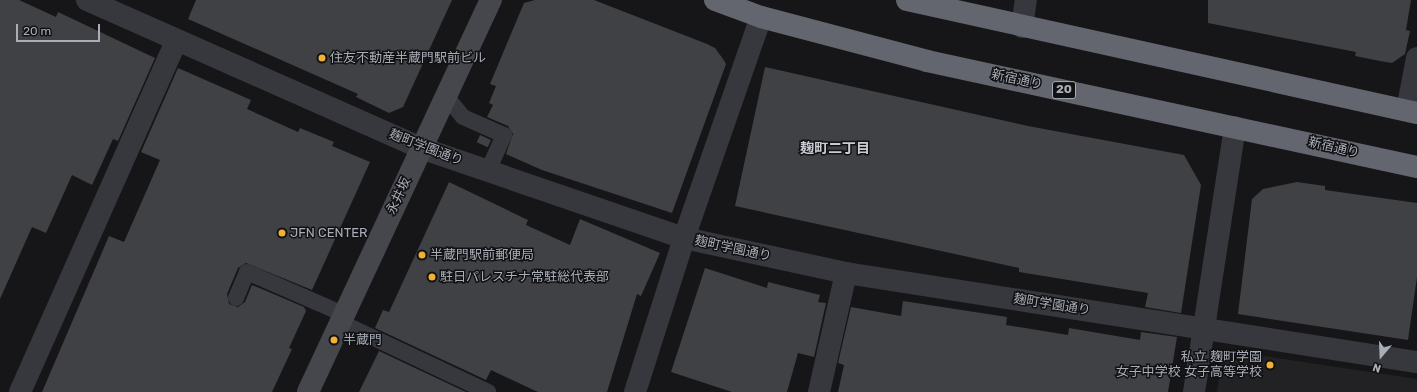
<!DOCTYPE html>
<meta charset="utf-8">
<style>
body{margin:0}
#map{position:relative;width:1417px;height:392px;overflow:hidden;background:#161618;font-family:Rubik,"Noto Sans JP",sans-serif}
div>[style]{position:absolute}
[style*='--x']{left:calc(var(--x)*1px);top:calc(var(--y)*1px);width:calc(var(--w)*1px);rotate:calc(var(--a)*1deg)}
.built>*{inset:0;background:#222225}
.building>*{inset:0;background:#404145;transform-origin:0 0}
.lane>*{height:16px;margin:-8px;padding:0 8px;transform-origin:8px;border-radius:8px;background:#37383d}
.street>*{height:22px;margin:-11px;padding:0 11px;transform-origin:11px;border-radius:11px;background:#37383d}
.secondary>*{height:22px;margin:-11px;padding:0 11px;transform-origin:11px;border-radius:11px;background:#45474d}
.highway>*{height:22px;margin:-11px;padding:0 11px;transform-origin:11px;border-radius:11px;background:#63666e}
.dots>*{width:11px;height:11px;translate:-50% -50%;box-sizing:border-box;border:2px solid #111113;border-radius:50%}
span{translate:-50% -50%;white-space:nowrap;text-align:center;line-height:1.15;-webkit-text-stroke:3px #111113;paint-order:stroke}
.shield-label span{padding:1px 3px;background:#111113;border:1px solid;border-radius:3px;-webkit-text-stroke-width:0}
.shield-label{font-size:12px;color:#a8adb8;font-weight:700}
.poi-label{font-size:13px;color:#a8adb8}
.left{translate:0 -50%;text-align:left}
.right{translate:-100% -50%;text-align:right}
.street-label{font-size:13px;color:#a8adb8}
.neighbourhood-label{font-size:14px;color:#c9ccd4;font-weight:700}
.north{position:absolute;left:1361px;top:336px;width:40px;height:40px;-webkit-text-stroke:3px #111113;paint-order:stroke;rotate:199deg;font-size:11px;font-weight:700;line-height:16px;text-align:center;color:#a8adb8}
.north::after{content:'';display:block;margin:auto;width:14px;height:18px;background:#a8adb8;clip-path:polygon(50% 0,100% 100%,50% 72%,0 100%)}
.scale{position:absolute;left:16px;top:24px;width:84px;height:18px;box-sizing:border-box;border:2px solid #a8adb8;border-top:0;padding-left:5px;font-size:12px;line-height:14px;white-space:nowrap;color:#a8adb8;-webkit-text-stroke:3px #111113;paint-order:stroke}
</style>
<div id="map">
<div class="built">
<div style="clip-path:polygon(1223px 350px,1417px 379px,1417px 392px,1217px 392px)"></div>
</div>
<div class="building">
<div style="clip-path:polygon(0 0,19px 0,56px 17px,58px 12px,155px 58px,118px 141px,113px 139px,92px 185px,72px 175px,46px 233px,32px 227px,0 299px)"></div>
<div style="clip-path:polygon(196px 0,452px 0,403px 107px,389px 113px,356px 97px,358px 94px,188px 19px)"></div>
<div style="clip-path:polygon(535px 0,594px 0,707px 44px,715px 48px,723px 59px,726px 64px,672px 213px,542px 170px,506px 154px,513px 134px,508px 126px,487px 117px,493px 105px,489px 103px,496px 86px,490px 84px,524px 3px)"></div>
<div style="clip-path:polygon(1208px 0,1411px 0,1406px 30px,1410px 31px,1405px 54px,1392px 63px,1380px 61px,1355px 56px,1356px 52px,1208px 23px)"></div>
<div style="clip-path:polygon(765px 67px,1028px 126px,1184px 155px,1201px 185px,1181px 313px,1145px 307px,1148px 293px,1019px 272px,1019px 268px,735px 206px)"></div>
<div style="clip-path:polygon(178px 68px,251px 100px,247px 109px,298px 132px,300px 128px,334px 142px,332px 146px,370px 162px,312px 290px,246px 263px,238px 268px,227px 294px,229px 304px,238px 307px,245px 302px,252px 285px,304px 307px,306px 311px,289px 348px,292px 349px,272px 392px,42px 392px,109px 236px,124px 242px,160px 160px,141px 152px)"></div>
<div style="left:480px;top:135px;width:12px;height:8px;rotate:24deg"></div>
<div style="clip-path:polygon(449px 182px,528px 220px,526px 225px,570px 245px,580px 219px,660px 253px,641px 296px,637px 294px,607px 392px,538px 392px,491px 370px,486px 380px,375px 328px,383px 310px,389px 312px)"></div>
<div style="clip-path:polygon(1297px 182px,1325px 186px,1325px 190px,1417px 203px,1417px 277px,1408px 340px,1238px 314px,1252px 199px,1263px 189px)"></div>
<div style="clip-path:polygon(705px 268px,767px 288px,768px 282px,820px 295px,818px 302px,826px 303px,814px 357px,798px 353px,787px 392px,732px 392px,671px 372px)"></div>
<div style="clip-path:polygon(903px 301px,1007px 317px,1006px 325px,1068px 335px,1069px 328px,1140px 340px,1141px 332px,1177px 337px,1168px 392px,838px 392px,844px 365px,838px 363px,851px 307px,901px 316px)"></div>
<div style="clip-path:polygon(379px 351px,466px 392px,359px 392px)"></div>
</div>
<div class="lane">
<div style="--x:446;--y:96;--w:27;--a:51"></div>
<div style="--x:463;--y:117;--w:45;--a:23.7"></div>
<div style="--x:504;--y:135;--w:39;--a:114"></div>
<div style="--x:236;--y:298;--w:28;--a:-67"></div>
<div style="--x:247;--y:272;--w:105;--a:23.6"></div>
<div style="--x:340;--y:322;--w:164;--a:25.3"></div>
</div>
<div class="street">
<div style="--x:87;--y:0;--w:365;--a:23.9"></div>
<div style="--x:421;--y:148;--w:278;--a:18.9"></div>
<div style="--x:684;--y:238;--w:166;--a:12.2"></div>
<div style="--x:846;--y:273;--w:578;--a:8.86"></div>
<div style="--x:1022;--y:27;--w:27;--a:-82"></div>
<div style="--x:1407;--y:110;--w:53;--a:-79.1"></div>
<div style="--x:20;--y:392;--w:385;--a:-66"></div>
<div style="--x:635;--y:392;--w:162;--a:-72.3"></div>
<div style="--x:684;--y:238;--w:234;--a:-70.8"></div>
<div style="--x:819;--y:392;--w:122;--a:-77.2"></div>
<div style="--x:1194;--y:392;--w:268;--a:-81.2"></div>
</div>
<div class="secondary">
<div style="--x:308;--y:392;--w:433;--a:-65"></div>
</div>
<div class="highway">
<div style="--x:715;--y:0;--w:49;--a:20.3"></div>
<div style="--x:761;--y:17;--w:172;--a:14.8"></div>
<div style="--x:927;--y:61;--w:501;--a:12.21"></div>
<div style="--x:907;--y:0;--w:522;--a:12.49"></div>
</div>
<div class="dots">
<div style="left:322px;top:58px;background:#f2b134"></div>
<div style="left:282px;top:233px;background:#f2b134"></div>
<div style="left:422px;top:255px;background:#f2b134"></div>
<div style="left:432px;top:277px;background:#f2b134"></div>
<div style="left:334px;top:340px;background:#f2b134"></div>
<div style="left:1270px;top:365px;background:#f2b134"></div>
</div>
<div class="shield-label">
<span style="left:1064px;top:90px">20</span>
</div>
<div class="poi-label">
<span class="left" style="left:330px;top:58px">住友不動産半蔵門駅前ビル</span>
<span class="left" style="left:290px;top:233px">JFN CENTER</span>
<span class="left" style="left:430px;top:255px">半蔵門駅前郵便局</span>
<span class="left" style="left:440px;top:277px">駐日パレスチナ常駐総代表部</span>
<span class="left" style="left:343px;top:340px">半蔵門</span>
<span class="right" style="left:1262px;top:365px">私立 麹町学園<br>女子中学校 女子高等学校</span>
</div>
<div class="street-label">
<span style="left:1017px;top:80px;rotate:12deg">新宿通り</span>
<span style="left:426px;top:148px;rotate:21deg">麹町学園通り</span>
<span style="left:1334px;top:148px;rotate:13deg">新宿通り</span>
<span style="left:399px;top:196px;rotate:-65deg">永井坂</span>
<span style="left:733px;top:249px;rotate:12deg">麹町学園通り</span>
<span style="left:1052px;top:305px;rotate:9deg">麹町学園通り</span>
</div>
<div class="neighbourhood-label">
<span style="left:835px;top:149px">麹町二丁目</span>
</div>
<div class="north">N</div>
<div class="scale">20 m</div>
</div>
